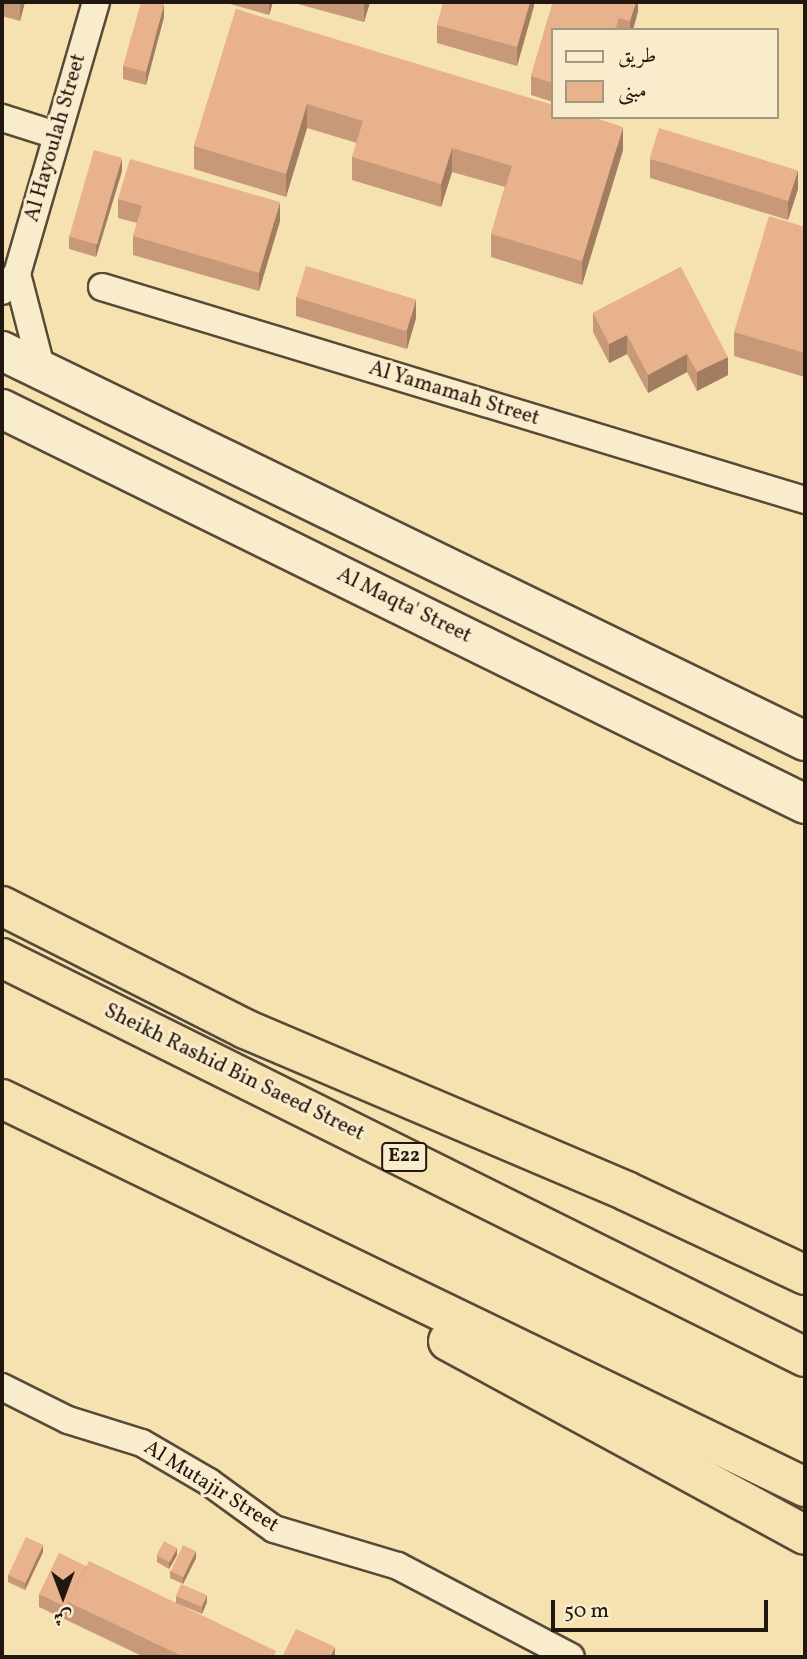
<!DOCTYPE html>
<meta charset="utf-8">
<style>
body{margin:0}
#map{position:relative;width:807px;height:1659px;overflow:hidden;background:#f6e1b0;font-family:Vollkorn,Amiri,serif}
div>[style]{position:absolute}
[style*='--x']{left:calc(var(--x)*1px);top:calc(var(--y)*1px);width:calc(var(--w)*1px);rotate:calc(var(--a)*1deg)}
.roads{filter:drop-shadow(2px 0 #574a37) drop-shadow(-2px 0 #574a37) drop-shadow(0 2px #574a37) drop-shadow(0 -2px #574a37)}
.street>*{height:26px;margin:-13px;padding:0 13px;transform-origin:13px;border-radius:13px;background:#f9eccc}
.secondary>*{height:38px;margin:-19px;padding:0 19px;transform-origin:19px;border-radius:19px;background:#f9eccc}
.highway>*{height:38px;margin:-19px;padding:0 19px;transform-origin:19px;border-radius:19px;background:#f6e1b0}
.wall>*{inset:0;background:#c89978}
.shaded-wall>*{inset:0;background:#a27d62}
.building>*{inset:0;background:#e8b28c;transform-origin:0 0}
span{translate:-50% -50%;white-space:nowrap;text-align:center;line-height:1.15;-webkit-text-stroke:6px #f9eccc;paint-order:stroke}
.shield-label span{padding:2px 5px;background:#f9eccc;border:2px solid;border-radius:5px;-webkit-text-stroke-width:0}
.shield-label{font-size:19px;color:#22170f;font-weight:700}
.street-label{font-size:21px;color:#22170f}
.frame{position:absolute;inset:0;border:4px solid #22170f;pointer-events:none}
.legend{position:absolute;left:551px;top:28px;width:228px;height:91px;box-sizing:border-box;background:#f9eccc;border:2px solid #a39780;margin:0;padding:9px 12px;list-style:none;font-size:21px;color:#22170f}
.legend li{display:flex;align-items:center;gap:14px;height:35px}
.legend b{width:35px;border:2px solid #a39780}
.north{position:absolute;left:28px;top:1561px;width:70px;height:70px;-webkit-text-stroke:5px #f9eccc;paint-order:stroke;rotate:180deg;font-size:19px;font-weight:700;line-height:28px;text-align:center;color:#22170f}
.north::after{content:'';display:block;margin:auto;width:24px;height:32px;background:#22170f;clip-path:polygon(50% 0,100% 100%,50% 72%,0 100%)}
.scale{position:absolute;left:551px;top:1600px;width:217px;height:32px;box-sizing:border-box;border:4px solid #22170f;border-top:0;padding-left:9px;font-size:21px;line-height:24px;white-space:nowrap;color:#22170f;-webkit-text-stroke:5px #f9eccc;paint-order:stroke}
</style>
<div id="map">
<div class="roads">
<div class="street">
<div style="--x:2;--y:118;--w:57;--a:17.5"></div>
<div style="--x:17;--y:274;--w:100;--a:75.5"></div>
<div style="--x:102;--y:287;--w:735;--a:16.86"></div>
<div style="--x:2;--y:291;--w:23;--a:-49"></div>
<div style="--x:17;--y:274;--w:283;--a:-73.8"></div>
<div style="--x:2;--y:1387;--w:74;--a:26.6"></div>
<div style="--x:68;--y:1420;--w:77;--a:17.3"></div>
<div style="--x:142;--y:1443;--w:78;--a:30.2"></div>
<div style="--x:209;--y:1482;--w:80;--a:35.9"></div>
<div style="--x:274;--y:1529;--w:129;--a:16.6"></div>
<div style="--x:398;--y:1566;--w:195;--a:27.7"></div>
</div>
<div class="secondary">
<div style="--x:2;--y:351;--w:893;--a:25.9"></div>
<div style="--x:2;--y:409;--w:895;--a:26.19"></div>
</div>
<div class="highway">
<div style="--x:2;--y:906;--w:272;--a:26.8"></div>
<div style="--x:245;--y:1029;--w:414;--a:23"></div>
<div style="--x:626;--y:1191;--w:198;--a:25.1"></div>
<div style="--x:2;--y:958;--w:897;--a:26.42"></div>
<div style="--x:2;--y:1099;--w:892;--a:25.79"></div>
<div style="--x:448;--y:1341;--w:406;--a:28.5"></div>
</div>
</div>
<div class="wall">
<div style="clip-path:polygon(2px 2px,25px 2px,20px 21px,2px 16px)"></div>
<div style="clip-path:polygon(223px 2px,273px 2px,269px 15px)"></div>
<div style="clip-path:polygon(294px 2px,370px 2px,364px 22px,294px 3px)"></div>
<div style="clip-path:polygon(534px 2px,534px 6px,517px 66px,437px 43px,437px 25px)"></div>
<div style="clip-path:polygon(553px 2px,638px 2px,638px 11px,633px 30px,553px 30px,553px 102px,531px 95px,531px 76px)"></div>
<div style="clip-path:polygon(236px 9px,623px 150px,582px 285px,491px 257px,491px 234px,505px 187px,452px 172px,441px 207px,352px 180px,352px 157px,357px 143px,307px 128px,286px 197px,194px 169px,194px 146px)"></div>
<div style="clip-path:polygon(164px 17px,146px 85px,123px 79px,123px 66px)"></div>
<div style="clip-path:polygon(650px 159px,798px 189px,788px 220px,650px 178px)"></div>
<div style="clip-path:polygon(122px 171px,96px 257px,69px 249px,69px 236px)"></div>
<div style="clip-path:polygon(118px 199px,280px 221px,259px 291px,133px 255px,133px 236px,137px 223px,118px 218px)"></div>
<div style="clip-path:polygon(805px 227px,805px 377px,734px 356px,734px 332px)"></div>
<div style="clip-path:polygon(681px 267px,728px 375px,697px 391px,687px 372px,648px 393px,627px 354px,609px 363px,593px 332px,593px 313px)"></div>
<div style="clip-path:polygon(296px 297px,416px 318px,407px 349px,296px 316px)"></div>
<div style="clip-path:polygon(43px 1552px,25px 1590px,8px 1582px,8px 1575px)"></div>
<div style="clip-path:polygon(157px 1555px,177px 1555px,169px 1569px,157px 1562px)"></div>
<div style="clip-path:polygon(196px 1558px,183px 1584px,170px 1578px,170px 1571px)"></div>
<div style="clip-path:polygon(86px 1566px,176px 1603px,176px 1596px,207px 1602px,202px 1614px,181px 1605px,276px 1657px,144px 1657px,39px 1607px,39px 1594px)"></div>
</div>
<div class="shaded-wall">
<div style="clip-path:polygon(20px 2px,25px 2px,20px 21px)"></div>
<div style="clip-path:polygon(269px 2px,273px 2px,269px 15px)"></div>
<div style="clip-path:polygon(365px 2px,370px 2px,364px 22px,364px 4px)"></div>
<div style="clip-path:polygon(530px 2px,534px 2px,534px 6px,517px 66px,517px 47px)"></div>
<div style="clip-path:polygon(636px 2px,638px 2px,638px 11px,633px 30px,630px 30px,630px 21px)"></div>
<div style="clip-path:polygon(164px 4px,164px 17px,146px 85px,146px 72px)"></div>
<div style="clip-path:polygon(307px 104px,307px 128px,286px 197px,286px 174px)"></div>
<div style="clip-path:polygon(623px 127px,623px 150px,582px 285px,582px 261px)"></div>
<div style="clip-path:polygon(452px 148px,452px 172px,441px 207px,441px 184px)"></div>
<div style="clip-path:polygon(122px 158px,122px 171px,96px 257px,96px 244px)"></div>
<div style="clip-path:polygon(798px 170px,798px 189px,788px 220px,788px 201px)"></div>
<div style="clip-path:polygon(280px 202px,280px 221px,259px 291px,259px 273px)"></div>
<div style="clip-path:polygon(416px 299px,416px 318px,407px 349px,407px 331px)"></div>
<div style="clip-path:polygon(627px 335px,627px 354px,609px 363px,609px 344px)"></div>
<div style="clip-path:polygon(687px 354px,687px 372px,648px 393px,648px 375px)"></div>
<div style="clip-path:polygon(728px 357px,728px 375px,697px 391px,697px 372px)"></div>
<div style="clip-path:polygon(43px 1545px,43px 1552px,25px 1590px,25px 1584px)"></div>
<div style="clip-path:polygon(177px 1548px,177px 1555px,169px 1569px,169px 1562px)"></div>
<div style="clip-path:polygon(196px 1551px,196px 1558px,183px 1584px,183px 1577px)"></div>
<div style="clip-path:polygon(207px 1595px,207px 1602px,202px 1614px,202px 1607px)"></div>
<div style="clip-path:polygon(335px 1647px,335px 1657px,330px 1657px)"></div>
</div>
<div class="building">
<div style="clip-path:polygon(141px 2px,157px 2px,164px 4px,146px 72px,123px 66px)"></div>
<div style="clip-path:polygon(443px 2px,530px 2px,517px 47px,437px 25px)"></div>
<div style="clip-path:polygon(553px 2px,636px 2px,630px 21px,619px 18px,615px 30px,553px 30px,553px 83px,531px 76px)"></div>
<div style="clip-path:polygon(236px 9px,553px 105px,553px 117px,592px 117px,623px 127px,582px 261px,491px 234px,512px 166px,452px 148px,441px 184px,352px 157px,363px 121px,307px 104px,286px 174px,194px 146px)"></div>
<div style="left:659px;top:128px;width:145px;height:32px;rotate:17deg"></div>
<div style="left:94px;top:150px;width:29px;height:90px;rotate:16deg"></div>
<div style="clip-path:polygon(130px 159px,280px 202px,259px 273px,133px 236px,142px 206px,118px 199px)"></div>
<div style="clip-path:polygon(769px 216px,805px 227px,805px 353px,734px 332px)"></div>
<div style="left:306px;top:266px;width:115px;height:33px;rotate:17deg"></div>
<div style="clip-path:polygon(681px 267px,728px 357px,697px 372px,687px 354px,648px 375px,627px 335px,609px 344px,593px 313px)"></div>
<div style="left:26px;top:1537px;width:19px;height:42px;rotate:25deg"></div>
<div style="left:164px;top:1541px;width:15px;height:16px;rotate:28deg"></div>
<div style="left:183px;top:1545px;width:14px;height:29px;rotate:25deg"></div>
<div style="clip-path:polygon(59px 1553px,86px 1566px,68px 1602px,68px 1608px,39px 1594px)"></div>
<div style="clip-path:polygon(89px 1561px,276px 1651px,273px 1657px,184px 1657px,68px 1602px)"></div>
<div style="left:181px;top:1584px;width:28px;height:13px;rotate:23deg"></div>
<div style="clip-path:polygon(296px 1629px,335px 1647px,330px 1657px,282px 1657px)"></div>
</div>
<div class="shield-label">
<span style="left:404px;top:1157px">E22</span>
</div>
<div class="street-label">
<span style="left:56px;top:138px;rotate:-74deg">Al Hayoulah Street</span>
<span style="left:454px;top:394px;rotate:17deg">Al Yamamah Street</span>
<span style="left:404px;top:606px;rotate:26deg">Al Maqta' Street</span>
<span style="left:234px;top:1073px;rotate:26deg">Sheikh Rashid Bin Saeed Street</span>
<span style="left:211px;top:1487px;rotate:32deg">Al Mutajir Street</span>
</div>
<div class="frame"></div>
<ul class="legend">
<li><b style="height:9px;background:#f9eccc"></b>طريق</li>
<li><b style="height:19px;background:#e8b28c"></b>مبنى</li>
</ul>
<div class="north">ش</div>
<div class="scale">50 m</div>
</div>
